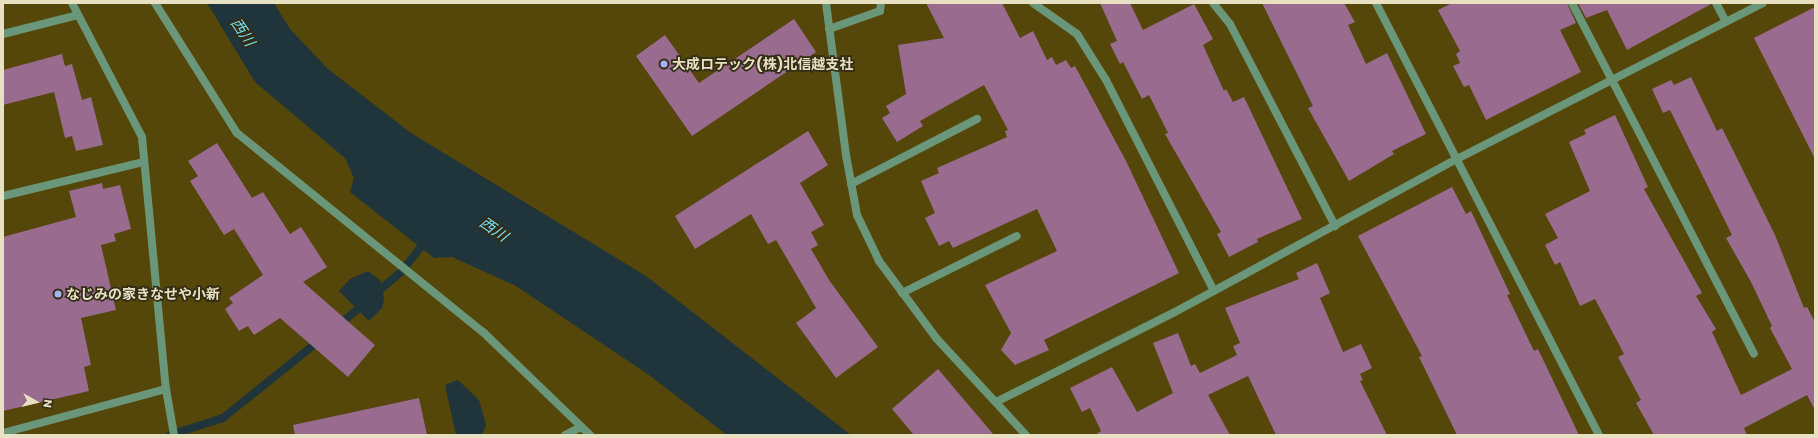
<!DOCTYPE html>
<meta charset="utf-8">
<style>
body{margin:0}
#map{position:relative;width:1818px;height:438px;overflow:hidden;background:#554609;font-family:Poppins,"Noto Sans JP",sans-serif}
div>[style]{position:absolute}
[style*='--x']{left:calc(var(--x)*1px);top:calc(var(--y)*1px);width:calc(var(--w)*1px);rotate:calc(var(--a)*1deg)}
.water>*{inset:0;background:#1f353b}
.stream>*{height:8px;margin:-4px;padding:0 4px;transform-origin:4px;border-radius:4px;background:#1f353b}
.building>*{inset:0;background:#996b8f}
.minor>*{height:8px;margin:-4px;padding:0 4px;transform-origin:4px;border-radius:4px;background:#6a9679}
.tertiary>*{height:8px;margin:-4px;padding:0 4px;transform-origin:4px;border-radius:4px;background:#6a9679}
.dots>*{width:11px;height:11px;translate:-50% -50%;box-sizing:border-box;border:2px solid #342d16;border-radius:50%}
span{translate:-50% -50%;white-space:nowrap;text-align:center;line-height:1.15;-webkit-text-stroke:3.5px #342d16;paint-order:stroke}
.poi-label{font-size:14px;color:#e7e0c3;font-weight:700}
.left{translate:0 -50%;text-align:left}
.water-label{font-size:15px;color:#72def8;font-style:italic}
.frame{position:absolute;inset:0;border:4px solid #e7e0c3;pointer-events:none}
.north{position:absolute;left:16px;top:382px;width:40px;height:40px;-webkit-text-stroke:3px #342d16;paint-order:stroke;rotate:98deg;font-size:11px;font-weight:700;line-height:16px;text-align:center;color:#e7e0c3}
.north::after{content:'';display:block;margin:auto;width:14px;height:18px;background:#e7e0c3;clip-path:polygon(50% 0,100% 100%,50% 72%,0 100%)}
</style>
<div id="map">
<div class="water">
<div style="clip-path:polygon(207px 3px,274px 3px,290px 29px,328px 69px,411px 133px,646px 276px,851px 435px,727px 435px,649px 375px,516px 286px,452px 257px,434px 258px,350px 192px,354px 178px,345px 158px,255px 82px)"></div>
<div style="clip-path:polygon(368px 271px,381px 281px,384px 299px,382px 308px,369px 321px,339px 291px,350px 279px)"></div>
<div style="clip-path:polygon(458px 380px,479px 400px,486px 425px,482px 435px,456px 435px,445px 385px)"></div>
</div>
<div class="stream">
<div style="--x:375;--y:294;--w:35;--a:-40"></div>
<div style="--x:402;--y:271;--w:41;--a:-52"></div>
<div style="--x:337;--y:326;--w:36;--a:-39"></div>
<div style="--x:170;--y:435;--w:56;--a:-17.8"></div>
<div style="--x:223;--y:418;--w:124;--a:-38.8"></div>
</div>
<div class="building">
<div style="clip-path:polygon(926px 3px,1002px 3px,1020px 38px,1033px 31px,1047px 60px,1052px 57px,1056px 65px,1066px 60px,1071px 68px,1075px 66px,1126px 161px,1179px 273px,1044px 340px,1049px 350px,1015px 365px,1001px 350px,1011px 333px,985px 285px,1057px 251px,1037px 209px,953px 248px,949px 241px,939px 246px,925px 218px,935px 213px,921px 181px,939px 173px,937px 168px,1007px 137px,1005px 131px,1008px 130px,984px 85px,920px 121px,923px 126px,897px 142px,882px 118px,890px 113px,886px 106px,906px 94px,898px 45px,944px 38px)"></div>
<div style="clip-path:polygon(1100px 3px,1130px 3px,1143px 30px,1194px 4px,1213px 39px,1203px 45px,1224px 91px,1226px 89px,1233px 102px,1244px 97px,1302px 219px,1257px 239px,1258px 242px,1229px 257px,1217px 234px,1221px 232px,1165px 134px,1168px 133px,1149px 95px,1142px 99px,1123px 62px,1120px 64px,1110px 44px,1117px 41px)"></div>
<div style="clip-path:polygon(1262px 3px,1344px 3px,1355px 22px,1348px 25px,1366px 64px,1387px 53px,1426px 134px,1392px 151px,1394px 154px,1349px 181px,1308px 108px,1313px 106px)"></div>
<div style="clip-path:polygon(1452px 3px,1567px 3px,1576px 23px,1560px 30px,1581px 72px,1486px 120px,1469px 85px,1464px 87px,1453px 66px,1460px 63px,1456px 54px,1460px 51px,1438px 10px)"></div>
<div style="clip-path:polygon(1578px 3px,1711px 3px,1711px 4px,1627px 50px,1607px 10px,1586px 18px)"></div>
<div style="clip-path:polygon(1815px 7px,1815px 159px,1754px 38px)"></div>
<div style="clip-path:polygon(794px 19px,816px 52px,692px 136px,636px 56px,665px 35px,699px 83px)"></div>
<div style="clip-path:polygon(62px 54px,65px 66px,72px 64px,82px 100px,91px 97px,103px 145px,76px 151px,72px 136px,65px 138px,54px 92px,3px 105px,3px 70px)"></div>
<div style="clip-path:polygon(1691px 77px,1717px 131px,1722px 128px,1775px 235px,1804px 308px,1807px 307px,1815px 322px,1815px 410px,1807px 395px,1744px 428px,1747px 435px,1654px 435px,1636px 403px,1641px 400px,1618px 357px,1624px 354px,1595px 299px,1580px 306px,1560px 262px,1555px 265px,1545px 245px,1558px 238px,1545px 214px,1590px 191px,1569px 142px,1586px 134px,1584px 130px,1615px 115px,1648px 187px,1644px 189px,1702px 293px,1696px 296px,1716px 329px,1712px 332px,1741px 395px,1792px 369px,1770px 328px,1772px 326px,1751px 282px,1726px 238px,1732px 235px,1670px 110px,1663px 113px,1652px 89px,1671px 80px,1674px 85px)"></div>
<div style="clip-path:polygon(808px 131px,828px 165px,800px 183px,824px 225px,811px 232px,818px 245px,811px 249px,829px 280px,878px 347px,836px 378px,796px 323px,816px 308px,776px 240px,768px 244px,751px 214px,695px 249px,675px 216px)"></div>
<div style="clip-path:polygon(217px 143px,252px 198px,263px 192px,290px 234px,301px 227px,327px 267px,303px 282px,375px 345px,348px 377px,280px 318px,254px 335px,248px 326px,239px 331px,225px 309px,233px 303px,229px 298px,263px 275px,234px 229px,224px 235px,190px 181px,198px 176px,188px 161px)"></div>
<div style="clip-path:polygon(102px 183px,103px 189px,120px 185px,131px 229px,114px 234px,116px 241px,101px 245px,116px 310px,81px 318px,91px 365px,84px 367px,89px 391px,3px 411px,3px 237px,76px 217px,69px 191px)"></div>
<div style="clip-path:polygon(1452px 187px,1466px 214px,1471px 211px,1510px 294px,1507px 295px,1534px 351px,1538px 349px,1579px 435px,1457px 435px,1419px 357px,1422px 356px,1358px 236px)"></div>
<div style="clip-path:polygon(1317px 263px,1330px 293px,1320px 298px,1343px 352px,1361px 344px,1372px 368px,1360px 374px,1363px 380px,1360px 381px,1387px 435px,1276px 435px,1248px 376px,1208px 395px,1230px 435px,1095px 435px,1101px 431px,1090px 408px,1082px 412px,1070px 388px,1112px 367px,1137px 412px,1173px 393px,1153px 343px,1178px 333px,1191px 366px,1195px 364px,1200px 373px,1237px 355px,1233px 346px,1240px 343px,1225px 308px,1299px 279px,1296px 273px)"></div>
<div style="clip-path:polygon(938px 369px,994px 435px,914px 435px,892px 409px)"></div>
<div style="clip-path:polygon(419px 398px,427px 435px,295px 435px,293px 425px)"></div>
</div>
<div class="minor">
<div style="--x:155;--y:3;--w:154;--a:57.8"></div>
<div style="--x:237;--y:133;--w:316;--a:39"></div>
<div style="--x:483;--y:332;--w:149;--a:43.9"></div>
<div style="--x:826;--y:3;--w:153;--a:82.5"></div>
<div style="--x:846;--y:155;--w:61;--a:79.6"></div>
<div style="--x:857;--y:215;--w:51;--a:64.4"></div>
<div style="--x:879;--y:261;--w:97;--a:53.4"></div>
<div style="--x:937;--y:339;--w:131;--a:47.2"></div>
<div style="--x:1033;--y:3;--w:54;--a:35.2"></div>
<div style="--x:1077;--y:34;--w:54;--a:57.8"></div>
<div style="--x:1106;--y:80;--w:237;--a:62.9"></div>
<div style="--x:1213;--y:3;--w:27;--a:51"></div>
<div style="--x:1230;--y:24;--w:228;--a:62.5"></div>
<div style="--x:1376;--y:3;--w:486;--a:62.7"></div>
<div style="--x:1572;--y:3;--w:395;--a:62.6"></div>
<div style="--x:1716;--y:3;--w:21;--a:62"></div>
<div style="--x:829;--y:29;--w:54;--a:-19.4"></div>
<div style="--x:880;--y:11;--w:8;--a:-83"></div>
<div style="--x:3;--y:34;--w:77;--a:-14.2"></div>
<div style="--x:851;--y:184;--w:142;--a:-27.3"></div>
<div style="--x:3;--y:196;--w:145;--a:-13.6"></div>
<div style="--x:902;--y:293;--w:128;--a:-26.4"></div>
<div style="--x:996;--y:402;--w:200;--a:-26.7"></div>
<div style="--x:1175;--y:312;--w:321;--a:-28.5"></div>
<div style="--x:1457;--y:159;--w:343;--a:-27"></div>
<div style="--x:3;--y:433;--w:169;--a:-15.1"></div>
<div style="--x:565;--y:435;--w:18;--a:-27"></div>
</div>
<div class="tertiary">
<div style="--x:72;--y:3;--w:151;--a:62.4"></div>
<div style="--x:142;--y:137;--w:253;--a:84.6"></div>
<div style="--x:166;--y:389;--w:47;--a:80.1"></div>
</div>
<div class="dots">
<div style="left:664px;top:64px;background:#a3b2fd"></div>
<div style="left:58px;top:294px;background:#a3b2fd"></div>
</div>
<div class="poi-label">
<span class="left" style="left:672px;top:64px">大成ロテック(株)北信越支社</span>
<span class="left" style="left:66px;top:294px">なじみの家きなせや小新</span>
</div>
<div class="water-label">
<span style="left:243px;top:32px;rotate:56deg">西川</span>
<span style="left:494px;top:229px;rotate:35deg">西川</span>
</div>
<div class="frame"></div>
<div class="north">N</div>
</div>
